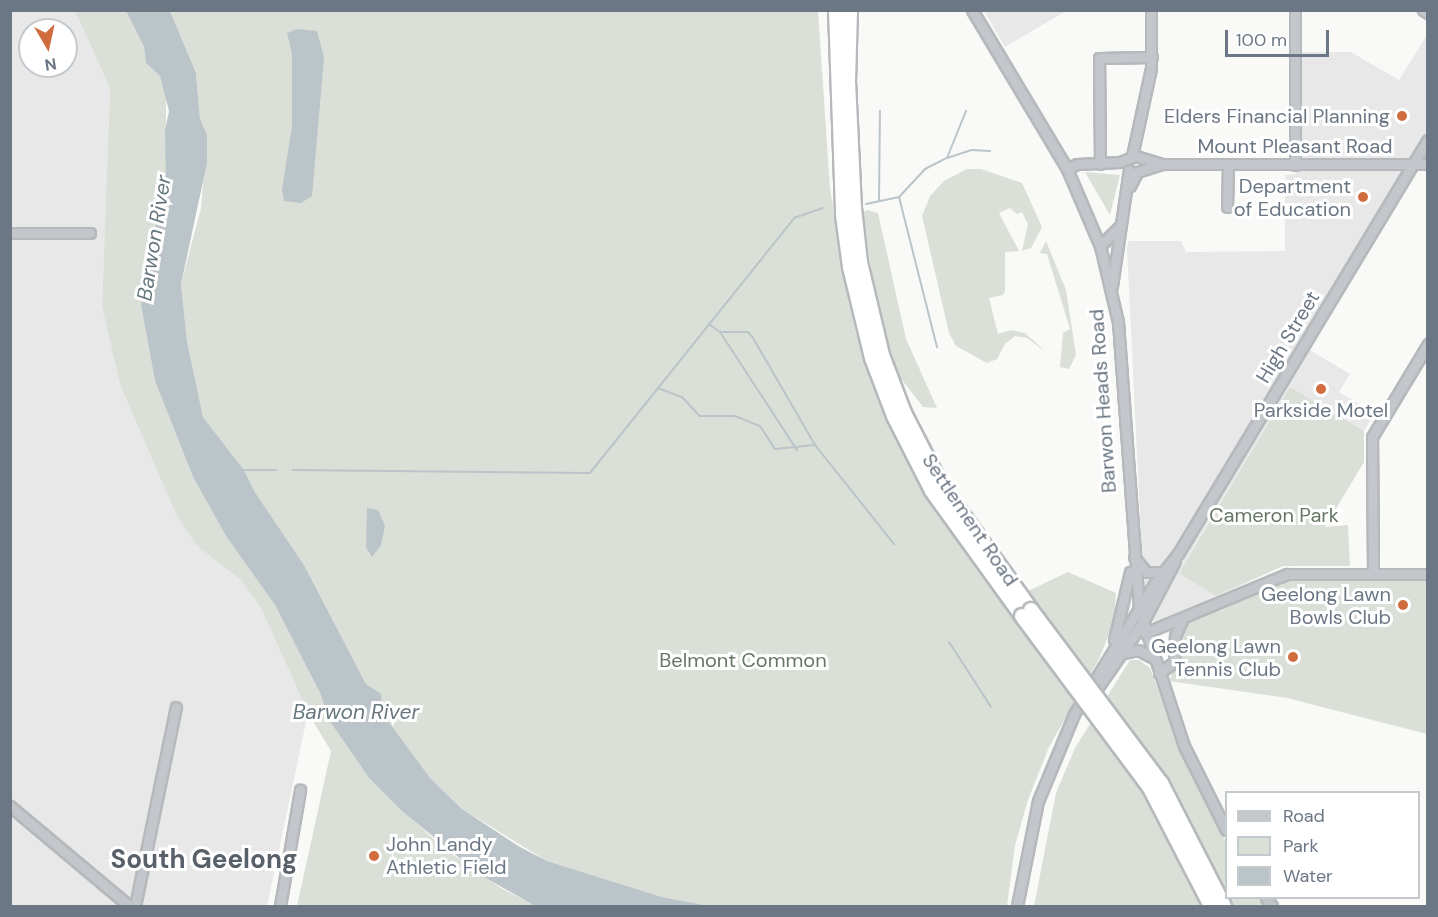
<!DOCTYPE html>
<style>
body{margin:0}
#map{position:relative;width:1438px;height:917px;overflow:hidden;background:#f9f9f7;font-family:"DM Sans",sans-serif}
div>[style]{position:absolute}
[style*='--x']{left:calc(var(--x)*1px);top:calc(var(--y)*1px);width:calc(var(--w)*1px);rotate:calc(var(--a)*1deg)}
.built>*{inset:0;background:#e7e8e7}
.green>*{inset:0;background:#dadfd8}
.water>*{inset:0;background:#bbc4c8}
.stream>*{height:2px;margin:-1px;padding:0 1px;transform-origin:1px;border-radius:1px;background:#bbc4c8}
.roads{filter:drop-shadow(2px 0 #b6b9bc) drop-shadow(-2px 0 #b6b9bc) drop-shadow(0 2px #b6b9bc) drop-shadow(0 -2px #b6b9bc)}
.minor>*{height:9px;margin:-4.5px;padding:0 4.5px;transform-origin:4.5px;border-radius:4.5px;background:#c3c6ca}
.highway>*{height:14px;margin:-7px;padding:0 7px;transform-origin:7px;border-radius:7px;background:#fff}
.bridges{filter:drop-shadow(2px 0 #b6b9bc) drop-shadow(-2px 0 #b6b9bc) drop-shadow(0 2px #b6b9bc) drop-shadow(0 -2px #b6b9bc)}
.highway-bridge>*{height:14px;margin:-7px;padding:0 7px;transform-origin:7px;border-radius:7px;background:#fff}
.dots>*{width:16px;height:16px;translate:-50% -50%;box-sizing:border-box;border:3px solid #fff;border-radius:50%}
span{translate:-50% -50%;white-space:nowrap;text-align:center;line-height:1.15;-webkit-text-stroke:6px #fff;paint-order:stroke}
.poi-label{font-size:20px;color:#6b7784}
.right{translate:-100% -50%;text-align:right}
.left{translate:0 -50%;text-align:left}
.street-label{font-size:20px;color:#6b7784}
.park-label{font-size:20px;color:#677765}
.water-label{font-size:21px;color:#67777f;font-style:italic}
.district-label{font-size:26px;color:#58616a;font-weight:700}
.frame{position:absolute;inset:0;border:12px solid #6b7784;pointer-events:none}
.legend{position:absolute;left:1225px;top:791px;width:195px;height:108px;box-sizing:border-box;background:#fff;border:2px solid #c4c9ce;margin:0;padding:8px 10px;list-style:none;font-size:18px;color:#6b7784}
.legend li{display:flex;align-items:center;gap:12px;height:30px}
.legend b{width:30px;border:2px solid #c4c9ce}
.north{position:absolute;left:18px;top:18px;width:60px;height:60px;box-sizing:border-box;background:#fff;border:2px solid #c4c9ce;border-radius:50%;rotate:171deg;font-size:16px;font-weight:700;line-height:24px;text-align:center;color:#6b7784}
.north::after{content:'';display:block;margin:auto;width:21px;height:27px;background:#d16c3f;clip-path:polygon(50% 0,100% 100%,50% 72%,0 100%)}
.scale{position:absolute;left:1225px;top:30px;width:104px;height:27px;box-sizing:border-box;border:3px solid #6b7784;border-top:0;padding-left:8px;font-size:18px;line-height:21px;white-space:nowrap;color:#6b7784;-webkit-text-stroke:4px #fff;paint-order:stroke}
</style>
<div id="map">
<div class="built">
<div style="clip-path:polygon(evenodd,10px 11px,75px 11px,110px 88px,102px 305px,197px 546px,241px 580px,261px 608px,308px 713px,267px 906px,11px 906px,10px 11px,30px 30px,66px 30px,66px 66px,30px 66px,30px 30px)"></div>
<div style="clip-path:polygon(984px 11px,1066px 11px,1005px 47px)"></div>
<div style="clip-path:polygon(1427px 35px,1427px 164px,1413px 164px,1303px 346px,1350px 374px,1339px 392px,1375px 413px,1364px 431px,1290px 388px,1179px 572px,1216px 596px,1154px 622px,1145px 617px,1127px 248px,1129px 241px,1181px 241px,1186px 252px,1285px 251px,1285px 175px,1295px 174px,1295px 52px,1351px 52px,1399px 80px)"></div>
</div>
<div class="green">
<div style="clip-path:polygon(75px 11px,126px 11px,144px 47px,146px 63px,160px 75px,166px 90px,166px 180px,142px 283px,141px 305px,155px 381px,193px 477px,226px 536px,275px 605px,320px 693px,329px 720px,369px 778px,442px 847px,501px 888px,535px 906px,297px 906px,331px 751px,308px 713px,261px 608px,241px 580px,197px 546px,177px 516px,120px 384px,102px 305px,110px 88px)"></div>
<div style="clip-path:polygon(170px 11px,818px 11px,830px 189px,856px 332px,890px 425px,930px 498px,1005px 602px,1068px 572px,1116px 593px,1114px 622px,1099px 659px,1049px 747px,1028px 800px,1015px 845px,1007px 906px,709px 906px,662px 897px,547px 861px,462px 809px,431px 779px,383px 714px,383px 702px,366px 684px,304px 565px,254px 492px,244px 470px,203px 417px,187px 341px,181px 284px,201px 208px,207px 135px,200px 120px,196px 73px)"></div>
<div style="clip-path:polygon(967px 169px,981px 169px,1022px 183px,1042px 227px,1031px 248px,1022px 251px,1028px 224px,1022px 212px,1017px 214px,1010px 208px,999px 213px,1019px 251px,1005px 252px,1005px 291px,1003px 295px,989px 298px,998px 334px,1011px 330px,1025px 333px,1046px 352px,1027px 338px,1015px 336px,1005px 344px,997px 359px,987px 363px,956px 346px,949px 333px,922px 216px,930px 196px,944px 181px)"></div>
<div style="clip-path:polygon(1085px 172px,1120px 175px,1110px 215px)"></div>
<div style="clip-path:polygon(867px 210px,878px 213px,906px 339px,937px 408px,923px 407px,899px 376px,878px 311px,862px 213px)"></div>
<div style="clip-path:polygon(1046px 241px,1066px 290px,1076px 355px,1069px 369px,1060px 367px,1063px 333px,1070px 329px,1047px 254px,1040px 253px)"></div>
<div style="clip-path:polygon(1290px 387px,1364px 431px,1364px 462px,1325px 527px,1348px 525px,1350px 566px,1283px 566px,1216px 596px,1179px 573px)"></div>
<div style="clip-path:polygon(1288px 578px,1357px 578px,1358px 582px,1362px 578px,1414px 578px,1415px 581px,1427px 578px,1427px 734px,1287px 698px,1169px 681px,1177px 662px,1177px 638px,1183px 625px,1215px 609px,1223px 611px,1222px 606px,1262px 588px,1283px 585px,1282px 581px)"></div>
<div style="clip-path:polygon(1130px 660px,1139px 660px,1150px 668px,1187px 767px,1226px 842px,1226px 898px,1260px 898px,1265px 906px,1034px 906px,1056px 793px,1075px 748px)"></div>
</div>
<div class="water">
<div style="clip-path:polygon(126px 11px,170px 11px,196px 73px,200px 119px,207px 135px,207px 163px,181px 284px,187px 341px,203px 417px,244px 470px,254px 491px,304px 565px,366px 684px,381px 694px,383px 714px,431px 779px,462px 809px,520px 847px,547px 861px,662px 897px,709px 906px,535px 906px,479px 874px,402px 811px,369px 778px,329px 720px,320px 693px,275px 605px,226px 536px,193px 477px,155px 381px,141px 305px,142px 283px,166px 180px,165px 131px,169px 111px,160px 76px,146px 63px,144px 47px)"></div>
<div style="clip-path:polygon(297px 29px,317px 31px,324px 58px,312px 196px,301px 203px,284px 201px,282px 190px,292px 126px,292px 54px,287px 33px)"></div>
<div style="clip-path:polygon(367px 508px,378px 510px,385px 526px,381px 545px,372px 557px,366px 547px)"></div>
</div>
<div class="stream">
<div style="--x:947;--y:158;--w:51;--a:-68"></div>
<div style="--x:899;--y:197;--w:38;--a:-47"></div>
<div style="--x:925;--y:169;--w:25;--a:-27"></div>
<div style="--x:947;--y:158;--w:25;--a:-18"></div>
<div style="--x:971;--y:150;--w:19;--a:3"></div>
<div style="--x:879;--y:201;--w:90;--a:-89.4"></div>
<div style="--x:866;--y:204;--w:34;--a:-12"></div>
<div style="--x:899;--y:197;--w:155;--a:75.8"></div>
<div style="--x:709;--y:324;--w:14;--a:36"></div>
<div style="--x:720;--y:332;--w:28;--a:0"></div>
<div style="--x:748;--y:332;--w:8;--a:50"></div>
<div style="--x:753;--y:338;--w:124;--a:59.9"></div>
<div style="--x:815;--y:445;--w:127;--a:51.4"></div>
<div style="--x:720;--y:332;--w:141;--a:56.9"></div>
<div style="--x:658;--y:388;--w:26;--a:21"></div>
<div style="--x:682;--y:397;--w:26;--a:47"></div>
<div style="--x:700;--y:416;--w:35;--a:0"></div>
<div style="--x:735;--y:416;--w:27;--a:22"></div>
<div style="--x:760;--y:426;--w:27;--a:57"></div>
<div style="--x:775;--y:449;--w:40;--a:-5.7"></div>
<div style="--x:244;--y:470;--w:32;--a:0"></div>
<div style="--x:293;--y:470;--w:297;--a:0.6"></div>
<div style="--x:590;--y:473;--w:327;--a:-51.3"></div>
<div style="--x:794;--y:218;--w:31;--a:-19"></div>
<div style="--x:949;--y:642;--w:77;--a:57.1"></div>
</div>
<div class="roads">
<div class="minor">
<div style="--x:972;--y:10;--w:185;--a:59.1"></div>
<div style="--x:1067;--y:169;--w:84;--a:66.8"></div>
<div style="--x:1100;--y:246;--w:78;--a:76.7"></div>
<div style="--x:1118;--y:322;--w:288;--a:85.8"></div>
<div style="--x:1139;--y:609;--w:144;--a:71.8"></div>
<div style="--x:1184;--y:746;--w:94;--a:63.4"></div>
<div style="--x:1295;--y:10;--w:155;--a:90"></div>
<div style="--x:1423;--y:10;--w:6;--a:31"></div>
<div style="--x:1132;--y:156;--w:90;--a:-77.8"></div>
<div style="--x:1151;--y:68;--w:58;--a:-90"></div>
<div style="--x:1100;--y:164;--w:106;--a:-90.5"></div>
<div style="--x:1099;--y:58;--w:53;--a:-1.1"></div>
<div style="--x:1067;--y:169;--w:11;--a:-27"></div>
<div style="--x:1077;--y:164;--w:43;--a:-2.7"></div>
<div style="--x:1120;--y:162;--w:17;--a:-21"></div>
<div style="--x:1136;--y:156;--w:28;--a:17"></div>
<div style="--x:1163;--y:164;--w:265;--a:0"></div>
<div style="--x:1130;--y:186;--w:16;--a:-63"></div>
<div style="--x:1137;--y:172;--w:22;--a:-18"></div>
<div style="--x:1227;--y:207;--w:42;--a:-88.6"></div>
<div style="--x:10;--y:233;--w:80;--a:0"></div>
<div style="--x:1100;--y:246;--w:27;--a:-45"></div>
<div style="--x:1112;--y:286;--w:117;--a:-81.7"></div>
<div style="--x:1134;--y:557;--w:19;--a:51"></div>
<div style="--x:1146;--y:572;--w:16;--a:0"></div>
<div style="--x:1373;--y:574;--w:137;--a:-90.4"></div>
<div style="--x:1372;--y:437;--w:109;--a:-58.9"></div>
<div style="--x:1145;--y:633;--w:154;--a:-22.6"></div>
<div style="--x:1287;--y:574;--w:141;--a:0"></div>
<div style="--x:1114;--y:640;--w:70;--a:-76.8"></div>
<div style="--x:1123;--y:653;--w:15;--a:-11"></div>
<div style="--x:1138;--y:650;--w:18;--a:27"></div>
<div style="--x:1159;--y:673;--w:19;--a:-36"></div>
<div style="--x:1174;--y:662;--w:26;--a:-88"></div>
<div style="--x:1175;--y:636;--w:17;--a:-66"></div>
<div style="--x:1091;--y:697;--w:89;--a:-55.1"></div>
<div style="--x:1142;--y:624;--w:71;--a:-62.4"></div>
<div style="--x:10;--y:806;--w:155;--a:40"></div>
<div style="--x:1266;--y:898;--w:10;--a:53"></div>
<div style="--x:135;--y:906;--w:203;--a:-78.4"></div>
<div style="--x:280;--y:906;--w:118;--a:-80.2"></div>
<div style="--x:1017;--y:906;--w:107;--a:-78.7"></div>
<div style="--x:1038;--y:801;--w:94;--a:-67.5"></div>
<div style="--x:1074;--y:714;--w:154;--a:-58.3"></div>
<div style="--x:1155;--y:583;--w:39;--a:-52"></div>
<div style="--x:1179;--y:552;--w:481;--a:-58.9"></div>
</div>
<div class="highway">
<div style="--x:836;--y:10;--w:205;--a:88"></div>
<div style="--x:843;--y:215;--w:52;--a:82.3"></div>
<div style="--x:850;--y:267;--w:94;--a:76.4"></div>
<div style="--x:872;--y:358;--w:62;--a:69.2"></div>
<div style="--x:894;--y:416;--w:84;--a:63.1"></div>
<div style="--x:932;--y:491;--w:154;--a:54.2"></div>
<div style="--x:850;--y:10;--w:71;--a:91.6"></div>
<div style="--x:848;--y:81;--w:127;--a:87.3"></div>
<div style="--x:854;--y:208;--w:54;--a:83.7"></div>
<div style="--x:860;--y:262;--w:96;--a:76.7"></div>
<div style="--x:882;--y:355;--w:62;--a:69.2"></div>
<div style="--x:904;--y:413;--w:81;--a:62.8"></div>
<div style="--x:941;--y:485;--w:154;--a:54.2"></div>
</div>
</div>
<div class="bridges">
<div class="highway-bridge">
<div style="--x:1031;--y:610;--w:216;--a:53.1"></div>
<div style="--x:1161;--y:783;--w:138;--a:62.9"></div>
<div style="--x:1022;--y:616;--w:214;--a:53.3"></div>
<div style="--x:1150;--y:788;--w:133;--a:62.7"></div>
</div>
</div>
<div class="dots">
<div style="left:1402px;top:116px;background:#d16c3f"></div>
<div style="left:1363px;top:197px;background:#d16c3f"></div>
<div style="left:1321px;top:389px;background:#d16c3f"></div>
<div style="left:1403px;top:605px;background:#d16c3f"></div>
<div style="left:1293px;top:657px;background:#d16c3f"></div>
<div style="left:374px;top:856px;background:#d16c3f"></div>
</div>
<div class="poi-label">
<span class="right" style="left:1390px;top:116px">Elders Financial Planning</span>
<span class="right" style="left:1351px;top:198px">Department<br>of Education</span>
<span style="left:1321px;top:410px">Parkside Motel</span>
<span class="right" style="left:1391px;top:606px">Geelong Lawn<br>Bowls Club</span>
<span class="right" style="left:1281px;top:658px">Geelong Lawn<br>Tennis Club</span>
<span class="left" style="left:386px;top:856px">John Landy<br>Athletic Field</span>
</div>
<div class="street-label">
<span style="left:1295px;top:146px">Mount Pleasant Road</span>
<span style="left:1288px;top:337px;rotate:-59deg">High Street</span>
<span style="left:1103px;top:401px;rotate:-94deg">Barwon Heads Road</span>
<span style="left:970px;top:520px;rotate:56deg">Settlement Road</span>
</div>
<div class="park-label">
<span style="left:1274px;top:515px">Cameron Park</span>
<span style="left:743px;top:660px">Belmont Common</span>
</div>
<div class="water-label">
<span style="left:154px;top:238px;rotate:-81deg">Barwon River</span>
<span style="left:356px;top:712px">Barwon River</span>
</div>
<div class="district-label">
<span style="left:204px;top:860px">South Geelong</span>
</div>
<div class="frame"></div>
<ul class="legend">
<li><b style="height:8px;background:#c3c6ca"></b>Road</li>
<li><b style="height:16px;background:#dadfd8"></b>Park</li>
<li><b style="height:16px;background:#bbc4c8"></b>Water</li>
</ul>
<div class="north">N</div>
<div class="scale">100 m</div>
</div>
